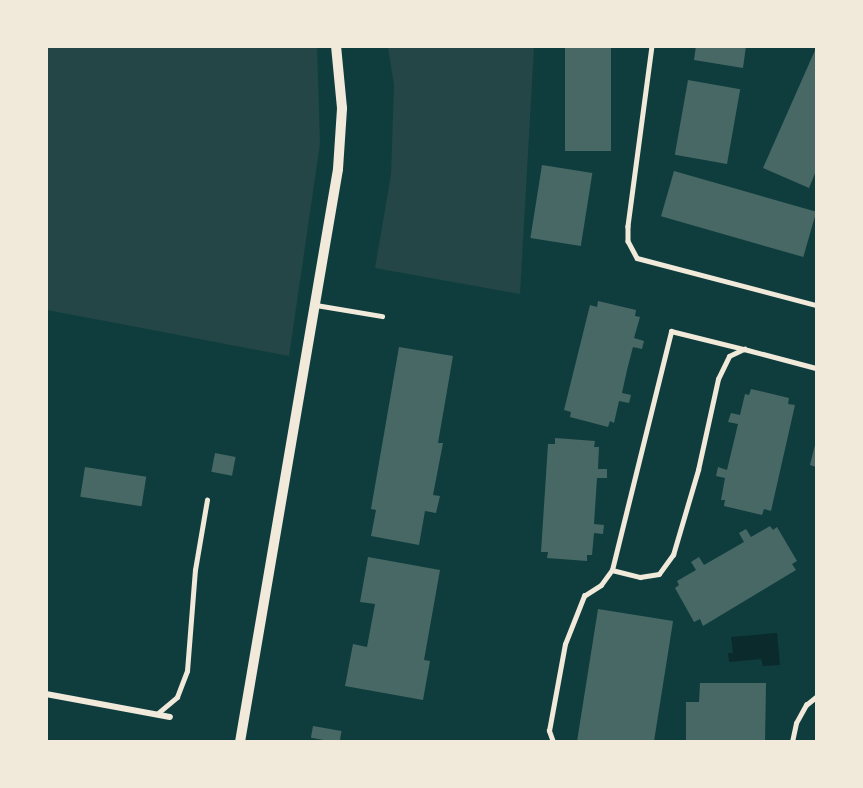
<!DOCTYPE html>
<style>
body{margin:0}
#map{position:relative;width:863px;height:788px;overflow:hidden;background:#0f3d3e;font-family:Lato,sans-serif}
div>[style]{position:absolute}
[style*='--x']{left:calc(var(--x)*1px);top:calc(var(--y)*1px);width:calc(var(--w)*1px);rotate:calc(var(--a)*1deg)}
.green>*{inset:0;background:#244646}
.water>*{inset:0;background:#0a2a2b}
.building>*{inset:0;background:#486865;transform-origin:0 0}
.service>*{height:4.5px;margin:-2.25px;padding:0 2.25px;transform-origin:2.25px;border-radius:2.25px;background:#f1e9da}
.minor>*{height:6px;margin:-3px;padding:0 3px;transform-origin:3px;border-radius:3px;background:#f1e9da}
.tertiary>*{height:10px;margin:-5px;padding:0 5px;transform-origin:5px;border-radius:5px;background:#f1e9da}
span{translate:-50% -50%;white-space:nowrap;text-align:center;line-height:1.15;-webkit-text-stroke:4.5px #f1e9da;paint-order:stroke}
.frame{position:absolute;inset:0;border:48px solid #f1e9da;pointer-events:none}
</style>
<div id="map">
<div class="green">
<div style="clip-path:polygon(46px 47px,317px 47px,320px 144px,289px 356px,47px 310px)"></div>
<div style="clip-path:polygon(388px 47px,534px 47px,520px 294px,375px 268px,391px 175px,394px 85px)"></div>
</div>
<div class="water">
<div style="clip-path:polygon(777px 633px,780px 665px,763px 666px,761px 659px,729px 662px,728px 653px,733px 653px,731px 637px)"></div>
</div>
<div class="building">
<div style="left:565px;top:46px;width:46px;height:105px"></div>
<div style="clip-path:polygon(696px 46px,746px 46px,743px 68px,694px 60px)"></div>
<div style="clip-path:polygon(816px 48px,816px 171px,809px 188px,763px 168px)"></div>
<div style="left:688px;top:80px;width:53px;height:76px;rotate:10deg"></div>
<div style="left:542px;top:165px;width:51px;height:74px;rotate:9deg"></div>
<div style="left:674px;top:171px;width:148px;height:47px;rotate:16deg"></div>
<div style="clip-path:polygon(598px 301px,636px 310px,635px 316px,640px 317px,634px 338px,644px 341px,642px 349px,633px 347px,627px 370px,622px 393px,631px 395px,629px 403px,619px 401px,614px 423px,610px 421px,608px 427px,570px 417px,571px 412px,564px 410px,590px 305px,597px 307px)"></div>
<div style="clip-path:polygon(399px 347px,453px 356px,438px 443px,443px 443px,433px 495px,440px 496px,436px 513px,425px 511px,419px 545px,371px 536px,376px 510px,371px 509px)"></div>
<div style="clip-path:polygon(751px 389px,789px 398px,788px 404px,795px 405px,771px 511px,764px 509px,762px 515px,724px 506px,725px 500px,721px 500px,725px 478px,716px 476px,718px 467px,727px 470px,738px 424px,728px 422px,731px 413px,740px 415px,745px 394px,749px 395px)"></div>
<div style="clip-path:polygon(555px 438px,595px 441px,594px 447px,599px 447px,598px 469px,607px 469px,607px 478px,597px 478px,594px 524px,604px 525px,603px 534px,594px 533px,592px 555px,587px 555px,587px 561px,547px 558px,548px 552px,541px 552px,548px 444px,555px 444px)"></div>
<div style="clip-path:polygon(816px 441px,816px 467px,810px 465px)"></div>
<div style="left:215px;top:453px;width:21px;height:19px;rotate:11deg"></div>
<div style="left:85px;top:467px;width:62px;height:30px;rotate:9deg"></div>
<div style="clip-path:polygon(770px 526px,773px 530px,777px 527px,797px 561px,792px 564px,796px 570px,703px 626px,700px 619px,694px 622px,675px 588px,679px 585px,677px 581px,696px 570px,691px 562px,699px 557px,704px 565px,744px 542px,739px 533px,746px 529px,751px 537px)"></div>
<div style="clip-path:polygon(368px 557px,440px 570px,424px 660px,430px 661px,423px 700px,345px 686px,353px 644px,367px 647px,375px 604px,360px 602px)"></div>
<div style="left:598px;top:609px;width:76px;height:134px;rotate:9deg"></div>
<div style="clip-path:polygon(700px 683px,766px 683px,765px 742px,686px 742px,686px 702px,699px 702px)"></div>
<div style="left:313px;top:726px;width:29px;height:12px;rotate:10deg"></div>
</div>
<div class="service">
<div style="--x:652;--y:46;--w:182;--a:97.6"></div>
<div style="--x:628;--y:226;--w:15;--a:90"></div>
<div style="--x:628;--y:241;--w:19;--a:62"></div>
<div style="--x:637;--y:258;--w:185;--a:14.7"></div>
<div style="--x:316;--y:305;--w:67;--a:9.5"></div>
<div style="--x:612;--y:570;--w:29;--a:14"></div>
<div style="--x:640;--y:577;--w:19;--a:-9"></div>
<div style="--x:659;--y:574;--w:24;--a:-54"></div>
<div style="--x:673;--y:555;--w:89;--a:-73.6"></div>
<div style="--x:698;--y:470;--w:93;--a:-77.6"></div>
<div style="--x:718;--y:379;--w:25;--a:-64"></div>
<div style="--x:729;--y:356;--w:17;--a:-25"></div>
<div style="--x:744;--y:349;--w:74;--a:14.8"></div>
<div style="--x:157;--y:714;--w:26;--a:-40"></div>
<div style="--x:177;--y:697;--w:28;--a:-69"></div>
<div style="--x:187;--y:671;--w:101;--a:-85.5"></div>
<div style="--x:195;--y:570;--w:71;--a:-80.3"></div>
<div style="--x:553;--y:742;--w:12;--a:-110"></div>
<div style="--x:549;--y:731;--w:88;--a:-79.6"></div>
<div style="--x:565;--y:644;--w:52;--a:-68.4"></div>
<div style="--x:584;--y:596;--w:20;--a:-33"></div>
<div style="--x:601;--y:585;--w:19;--a:-54"></div>
<div style="--x:612;--y:570;--w:246;--a:-76.1"></div>
<div style="--x:671;--y:331;--w:75;--a:13.9"></div>
<div style="--x:792;--y:742;--w:19;--a:-78"></div>
<div style="--x:796;--y:723;--w:21;--a:-61"></div>
<div style="--x:806;--y:705;--w:13;--a:-39"></div>
</div>
<div class="minor">
<div style="--x:46;--y:694;--w:126;--a:10.5"></div>
</div>
<div class="tertiary">
<div style="--x:240;--y:742;--w:581;--a:-80.29"></div>
<div style="--x:338;--y:169;--w:61;--a:-86.2"></div>
<div style="--x:342;--y:108;--w:62;--a:-95.5"></div>
</div>
<div class="frame"></div>
</div>
